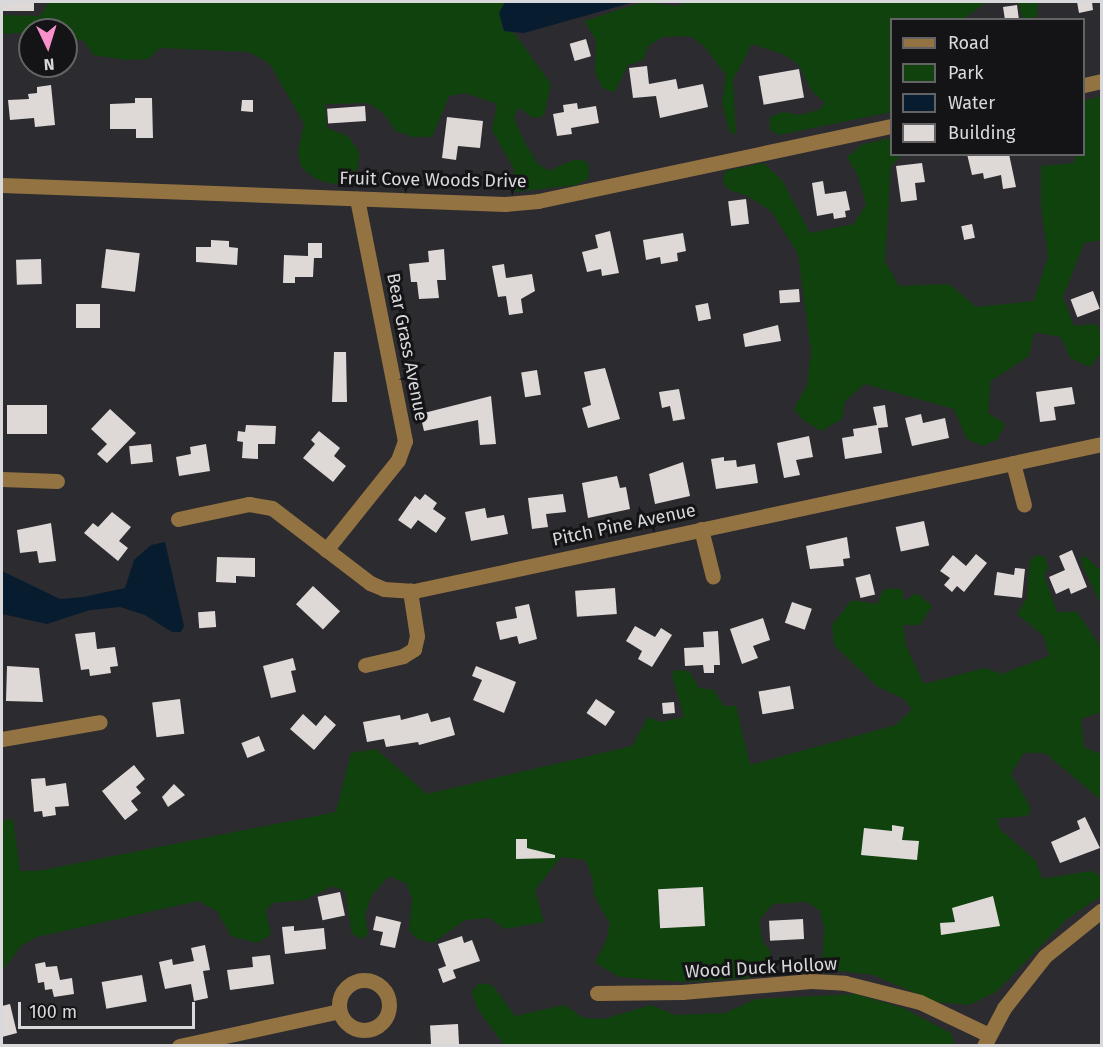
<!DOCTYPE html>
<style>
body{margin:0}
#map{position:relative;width:1103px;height:1047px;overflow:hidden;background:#2c2b2f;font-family:"Fira Sans",sans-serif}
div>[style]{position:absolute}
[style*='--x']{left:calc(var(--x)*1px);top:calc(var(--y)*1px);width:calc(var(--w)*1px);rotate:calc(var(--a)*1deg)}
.green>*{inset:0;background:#10420d}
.water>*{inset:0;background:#071d2f}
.building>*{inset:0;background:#ded8d7;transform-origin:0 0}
.minor>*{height:15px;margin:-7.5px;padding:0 7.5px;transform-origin:7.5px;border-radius:7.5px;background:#947343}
.minor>.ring{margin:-7.5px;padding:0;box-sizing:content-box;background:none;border:15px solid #947343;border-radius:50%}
span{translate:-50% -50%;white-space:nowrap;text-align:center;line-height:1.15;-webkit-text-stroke:6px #141416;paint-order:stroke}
.street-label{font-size:18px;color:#d9d8db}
.frame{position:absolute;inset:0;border:3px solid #d9d8db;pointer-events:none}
.legend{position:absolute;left:890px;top:18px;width:195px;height:138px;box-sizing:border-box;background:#141416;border:2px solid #636265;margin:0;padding:8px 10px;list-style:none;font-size:18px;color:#d9d8db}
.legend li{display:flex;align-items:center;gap:12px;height:30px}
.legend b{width:30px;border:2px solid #636265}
.north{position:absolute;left:18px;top:18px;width:60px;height:60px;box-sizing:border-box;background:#141416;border:2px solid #636265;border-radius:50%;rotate:176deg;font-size:16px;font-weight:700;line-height:24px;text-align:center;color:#d9d8db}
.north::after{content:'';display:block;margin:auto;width:21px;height:27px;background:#f890cc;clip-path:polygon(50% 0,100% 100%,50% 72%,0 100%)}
.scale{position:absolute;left:18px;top:1002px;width:177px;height:27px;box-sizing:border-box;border:3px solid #d9d8db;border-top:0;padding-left:8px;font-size:18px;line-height:21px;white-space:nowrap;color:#d9d8db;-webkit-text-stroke:4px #141416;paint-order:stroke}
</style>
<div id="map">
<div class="green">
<div style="clip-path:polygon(49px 2px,505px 2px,501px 24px,504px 31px,514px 33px,551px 84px,544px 116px,533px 118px,519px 107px,514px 118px,523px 139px,537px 163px,549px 171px,575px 159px,585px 161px,589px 166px,588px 179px,576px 185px,515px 192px,514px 169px,492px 130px,497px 104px,465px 93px,449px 96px,432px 137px,414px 137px,396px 131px,383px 113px,368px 103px,325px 104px,327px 128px,348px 136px,359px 152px,358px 168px,347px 181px,332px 184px,316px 179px,301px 167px,298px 152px,304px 124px,270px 64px,249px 52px,160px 48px,148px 59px,126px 60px,93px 55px,84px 41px,66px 39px,66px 30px,2px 34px,2px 15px,40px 16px)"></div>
<div style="clip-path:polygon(643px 2px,677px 6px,687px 2px,987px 2px,963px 19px,892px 20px,891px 112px,779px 135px,770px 130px,770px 117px,783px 112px,800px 115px,819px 110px,825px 103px,812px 91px,798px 64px,785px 55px,752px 44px,733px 80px,736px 135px,729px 131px,722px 103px,726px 75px,704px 46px,690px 36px,663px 37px,648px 46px,643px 60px,628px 65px,614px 93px,602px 87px,595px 72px,596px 40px,584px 21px)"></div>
<div style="clip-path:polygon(1011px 2px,1038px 2px,1037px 17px,1023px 19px,1019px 4px)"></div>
<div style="clip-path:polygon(1101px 96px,1101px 240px,1084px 243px,1063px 297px,1074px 326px,1096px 324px,1101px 334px,1101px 353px,1090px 367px,1070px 358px,1061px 337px,1034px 332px,1029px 356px,991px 381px,988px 413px,1005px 424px,998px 439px,983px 446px,967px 439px,954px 409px,865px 384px,845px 401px,842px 419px,821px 431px,802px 419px,794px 409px,807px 385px,811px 351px,798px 254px,772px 212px,748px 196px,729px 190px,723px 182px,725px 171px,764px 163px,783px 182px,810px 233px,854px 224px,866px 204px,858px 176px,847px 157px,863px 144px,891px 138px,892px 154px,902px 155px,891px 166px,885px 261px,899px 286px,949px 284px,976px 307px,1034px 301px,1048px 256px,1041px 207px,1041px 166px,1074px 163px,1076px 155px,1084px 154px,1084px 101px)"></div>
<div style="clip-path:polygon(1037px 555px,1045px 557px,1048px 568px,1044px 575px,1057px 612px,1077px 612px,1101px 647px,1101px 712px,1081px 719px,1084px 747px,1101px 754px,1101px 800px,1045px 753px,1024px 753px,1011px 774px,1031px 808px,1028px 816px,998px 818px,999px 828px,1036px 861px,1042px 879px,1090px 871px,1101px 876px,1101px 896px,1067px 919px,996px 992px,969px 1005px,937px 1002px,873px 975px,831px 970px,822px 963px,824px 929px,820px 911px,807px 902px,773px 904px,759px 920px,763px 943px,771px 951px,769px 966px,749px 978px,685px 982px,619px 977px,595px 962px,605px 944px,610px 924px,594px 895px,593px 879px,585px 860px,561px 857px,535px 890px,544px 922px,505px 929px,490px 918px,465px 920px,433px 943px,417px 939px,409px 930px,412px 900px,407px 884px,389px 876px,372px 895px,365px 914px,368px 934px,362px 939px,352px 934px,345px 891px,333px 886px,305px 900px,272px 903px,266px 911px,271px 935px,257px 943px,231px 936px,217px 911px,198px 901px,37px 937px,21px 946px,2px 971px,2px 822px,5px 820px,13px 819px,20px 871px,38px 871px,336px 812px,351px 753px,376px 749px,427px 794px,632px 746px,648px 717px,661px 722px,684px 717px,672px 676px,674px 670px,689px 671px,699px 688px,714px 690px,724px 706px,736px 706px,750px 765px,896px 725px,912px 709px,904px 699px,878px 687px,834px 645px,832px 625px,852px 600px,877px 604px,884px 589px,902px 589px,904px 601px,917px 593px,932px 606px,920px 625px,903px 625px,906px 646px,924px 684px,984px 668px,1002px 674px,1049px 656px,1044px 636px,1017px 614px,1027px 598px,1030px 560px)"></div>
<div style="clip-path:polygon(1085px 556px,1101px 571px,1101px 605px,1083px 567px,1081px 557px)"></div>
<div style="clip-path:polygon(479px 983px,492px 985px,515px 1016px,564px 1005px,584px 1018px,603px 1019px,651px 1005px,675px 1015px,725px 1013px,756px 999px,855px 994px,903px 1008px,951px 1033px,954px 1045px,504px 1045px,478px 1010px,472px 992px)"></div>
</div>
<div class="water">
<div style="clip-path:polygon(505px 2px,634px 2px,524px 33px,504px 31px,499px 13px)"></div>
<div style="clip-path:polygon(165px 542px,184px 626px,181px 632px,172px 632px,145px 615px,120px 607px,90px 610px,47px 624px,2px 614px,2px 571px,60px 599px,83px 597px,125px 588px,134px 560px,151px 545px)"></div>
</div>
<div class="building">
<div style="left:2px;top:2px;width:32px;height:9px"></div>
<div style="clip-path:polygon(1077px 2px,1092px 2px,1093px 10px,1079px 13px)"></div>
<div style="clip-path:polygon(1017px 5px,1019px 20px,1005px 20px,1003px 7px)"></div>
<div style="left:586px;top:39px;width:18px;height:17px;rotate:74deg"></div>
<div style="clip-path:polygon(647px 66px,649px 84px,676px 79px,678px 89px,703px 84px,708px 107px,660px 118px,656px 96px,633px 98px,629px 68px)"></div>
<div style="left:799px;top:69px;width:29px;height:41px;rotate:80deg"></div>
<div style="clip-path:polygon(51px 85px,55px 125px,35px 127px,34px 118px,10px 120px,8px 100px,29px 99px,28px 94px,37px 93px,37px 87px)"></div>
<div style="clip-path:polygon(135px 98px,152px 98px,153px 138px,136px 138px,136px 129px,110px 129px,110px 104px,135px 103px)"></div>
<div style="clip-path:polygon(242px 100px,253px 100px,253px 112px,241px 111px)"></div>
<div style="clip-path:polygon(577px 103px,578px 109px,596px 106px,599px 123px,571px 128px,572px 134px,557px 136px,553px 114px,564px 112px,563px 105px)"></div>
<div style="left:365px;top:106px;width:15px;height:38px;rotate:86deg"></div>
<div style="clip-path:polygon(447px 117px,483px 121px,480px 148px,458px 146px,456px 160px,442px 158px)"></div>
<div style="clip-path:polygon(967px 154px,1009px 154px,1016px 187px,1003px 189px,1001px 175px,984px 179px,983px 173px,972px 175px)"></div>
<div style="clip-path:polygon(922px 163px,925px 182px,915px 183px,917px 200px,901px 202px,896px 166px)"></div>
<div style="clip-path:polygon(823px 181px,825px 194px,846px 191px,850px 210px,845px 211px,846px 217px,834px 219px,833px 213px,817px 216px,812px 183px)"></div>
<div style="left:746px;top:199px;width:25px;height:18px;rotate:83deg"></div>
<div style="left:972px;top:224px;width:14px;height:11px;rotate:78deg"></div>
<div style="clip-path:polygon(610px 231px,619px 273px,602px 276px,601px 269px,587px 272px,582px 252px,598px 248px,595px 235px)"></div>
<div style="clip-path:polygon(683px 233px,686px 251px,677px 253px,678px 261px,661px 264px,660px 257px,646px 260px,643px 240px)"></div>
<div style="clip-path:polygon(211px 240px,229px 241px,229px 247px,238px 248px,237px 265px,196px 262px,196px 247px,211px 247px)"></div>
<div style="clip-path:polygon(308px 243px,322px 243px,322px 258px,314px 258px,313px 277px,295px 277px,295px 283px,283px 283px,284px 255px,308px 256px)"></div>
<div style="left:106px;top:249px;width:34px;height:39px;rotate:7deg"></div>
<div style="clip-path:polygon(444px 249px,446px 280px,437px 280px,439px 298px,419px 299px,417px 282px,411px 282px,409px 264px,429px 262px,428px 251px)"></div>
<div style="left:41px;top:259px;width:25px;height:25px;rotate:88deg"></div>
<div style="clip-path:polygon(504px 264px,506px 278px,532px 274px,535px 291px,521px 299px,523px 313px,509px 315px,506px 296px,498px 297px,492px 266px)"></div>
<div style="left:799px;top:289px;width:13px;height:20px;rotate:86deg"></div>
<div style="left:1093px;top:291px;width:19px;height:24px;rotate:69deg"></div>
<div style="left:708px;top:303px;width:16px;height:13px;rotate:79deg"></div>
<div style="left:76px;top:304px;width:24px;height:24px"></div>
<div style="clip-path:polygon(778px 325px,781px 341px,745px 347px,743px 334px)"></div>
<div style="clip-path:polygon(334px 352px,346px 352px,347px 402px,332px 402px)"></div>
<div style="clip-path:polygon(605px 368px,620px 419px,588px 428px,582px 408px,591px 405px,584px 372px)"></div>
<div style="left:537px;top:370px;width:25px;height:16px;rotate:81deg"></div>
<div style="clip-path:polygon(1072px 387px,1075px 404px,1054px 407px,1056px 420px,1040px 422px,1036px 392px)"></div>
<div style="clip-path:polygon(679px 389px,685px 419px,673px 421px,670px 406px,662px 408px,659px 392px)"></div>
<div style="clip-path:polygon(491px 396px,496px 444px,480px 445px,478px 420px,424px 431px,420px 414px)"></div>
<div style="left:7px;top:405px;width:40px;height:29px"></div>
<div style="clip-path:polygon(885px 405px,888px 427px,878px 428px,882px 453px,845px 459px,842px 438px,854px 436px,853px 429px,877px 425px,873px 407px)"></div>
<div style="clip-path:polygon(110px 409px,136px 433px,107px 463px,97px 454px,107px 444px,91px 429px)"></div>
<div style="clip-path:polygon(921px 414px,923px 423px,945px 418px,949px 438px,912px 446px,905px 418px)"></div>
<div style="clip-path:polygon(246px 425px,276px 426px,275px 444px,258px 444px,258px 459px,242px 458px,243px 442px,237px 441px,238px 431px,245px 432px)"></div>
<div style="clip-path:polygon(319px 431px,340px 448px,334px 456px,346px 466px,333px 482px,303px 458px,315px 444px,311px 440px)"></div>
<div style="clip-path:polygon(809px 436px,813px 457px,796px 460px,800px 475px,784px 478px,777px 443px)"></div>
<div style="left:151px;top:444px;width:18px;height:22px;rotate:84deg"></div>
<div style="clip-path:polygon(206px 444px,210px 471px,179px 476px,176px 457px,191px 454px,190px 447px)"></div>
<div style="clip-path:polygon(724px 457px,724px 461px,736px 460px,737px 467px,755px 464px,758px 483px,716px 489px,711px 459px)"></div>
<div style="clip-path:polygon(683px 462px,690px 496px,655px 504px,649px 474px)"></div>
<div style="clip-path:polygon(617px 476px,620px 488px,626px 487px,630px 509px,588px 518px,582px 483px)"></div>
<div style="clip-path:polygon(425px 494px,437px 503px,433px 509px,446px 518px,436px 533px,418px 520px,411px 529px,398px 520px,415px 496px,420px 500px)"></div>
<div style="clip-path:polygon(563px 494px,566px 512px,546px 514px,548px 527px,532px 529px,528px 498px)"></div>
<div style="clip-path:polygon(485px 508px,487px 518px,504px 515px,508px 534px,471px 541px,465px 512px)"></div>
<div style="clip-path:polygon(112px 512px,131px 527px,119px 541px,128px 548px,118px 561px,84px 533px,93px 523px,98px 527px)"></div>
<div style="left:924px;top:521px;width:25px;height:29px;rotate:78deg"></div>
<div style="clip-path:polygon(51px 523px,56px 561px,39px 563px,37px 551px,20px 553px,17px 530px)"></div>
<div style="clip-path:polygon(847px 537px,850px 558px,843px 559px,844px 566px,810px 569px,806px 546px)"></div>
<div style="clip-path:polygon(1072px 550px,1087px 587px,1071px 594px,1069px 588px,1056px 594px,1049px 577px,1065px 570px,1059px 556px)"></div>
<div style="clip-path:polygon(976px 554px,987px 563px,964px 592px,957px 586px,952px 592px,944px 585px,950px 578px,940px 571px,953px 555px,966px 566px)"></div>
<div style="clip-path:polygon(217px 557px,255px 558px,255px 577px,236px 576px,236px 583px,216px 582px)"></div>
<div style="clip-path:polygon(1015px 568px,1025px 569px,1022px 598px,994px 595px,997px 572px,1014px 575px)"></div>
<div style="left:870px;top:574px;width:21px;height:15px;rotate:76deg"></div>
<div style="left:313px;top:586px;width:37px;height:25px;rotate:43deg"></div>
<div style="left:615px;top:588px;width:26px;height:40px;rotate:86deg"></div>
<div style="left:792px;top:602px;width:21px;height:22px;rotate:19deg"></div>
<div style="clip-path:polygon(529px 604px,537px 639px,519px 644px,517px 636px,500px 640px,496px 622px,517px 618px,515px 607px)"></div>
<div style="left:215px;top:611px;width:16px;height:17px;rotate:86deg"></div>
<div style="clip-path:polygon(763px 618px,770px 640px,753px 646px,758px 658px,742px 664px,730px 629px)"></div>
<div style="clip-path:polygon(635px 626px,655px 637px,661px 628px,672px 635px,652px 667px,638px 659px,642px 651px,626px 641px)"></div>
<div style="clip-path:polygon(718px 631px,720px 665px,714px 665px,714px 673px,704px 673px,703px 665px,685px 666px,684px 648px,704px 647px,703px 632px)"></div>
<div style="clip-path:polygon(95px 632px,97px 649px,115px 647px,118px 666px,110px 667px,111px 673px,90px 676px,89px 669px,81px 670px,75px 634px)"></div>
<div style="clip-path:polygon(293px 658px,296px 670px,291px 671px,296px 692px,271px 698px,263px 666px)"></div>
<div style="clip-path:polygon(7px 666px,39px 668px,43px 702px,6px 701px)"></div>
<div style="clip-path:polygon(476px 666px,516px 682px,504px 713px,473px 700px,482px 680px,472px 676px)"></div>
<div style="left:790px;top:686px;width:23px;height:32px;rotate:80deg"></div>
<div style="left:180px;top:699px;width:35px;height:28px;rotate:83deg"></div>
<div style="left:596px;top:699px;width:23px;height:17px;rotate:34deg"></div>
<div style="left:674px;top:702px;width:11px;height:12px;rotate:85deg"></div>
<div style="clip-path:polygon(428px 713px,431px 722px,450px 717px,455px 735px,419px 745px,418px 742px,386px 747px,384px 739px,367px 742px,363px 722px,400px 715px,401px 720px)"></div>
<div style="clip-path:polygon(303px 714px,316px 726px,325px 715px,336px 725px,314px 750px,290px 729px)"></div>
<div style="left:259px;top:736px;width:16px;height:19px;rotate:68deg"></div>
<div style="clip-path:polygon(134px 765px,145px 779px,136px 787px,141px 793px,131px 801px,138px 810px,125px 820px,102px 791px)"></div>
<div style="clip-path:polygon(45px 778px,46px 786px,66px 783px,69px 806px,55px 807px,56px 815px,43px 817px,42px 811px,34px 812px,31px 779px)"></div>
<div style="clip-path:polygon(174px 784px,185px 795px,168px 807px,162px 797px)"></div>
<div style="clip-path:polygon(1085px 817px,1100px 848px,1060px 863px,1051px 842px,1080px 829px,1077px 821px)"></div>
<div style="clip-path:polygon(892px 825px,904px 827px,902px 840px,919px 841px,917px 860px,861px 855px,864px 828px,892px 831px)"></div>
<div style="clip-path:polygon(516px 839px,527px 839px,527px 848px,555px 855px,555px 858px,516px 859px)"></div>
<div style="left:703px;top:887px;width:39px;height:45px;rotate:87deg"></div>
<div style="left:340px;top:892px;width:24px;height:23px;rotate:78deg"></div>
<div style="clip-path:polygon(993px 896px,1000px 926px,941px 935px,940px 923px,955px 922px,952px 908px)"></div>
<div style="clip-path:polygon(376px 916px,401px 922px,395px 948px,380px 945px,383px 932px,373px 930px)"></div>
<div style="left:803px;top:919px;width:20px;height:34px;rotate:87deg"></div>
<div style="clip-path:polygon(294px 926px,294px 931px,324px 928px,326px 949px,285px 954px,282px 927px)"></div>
<div style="clip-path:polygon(462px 936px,464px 943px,472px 940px,480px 961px,453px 970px,456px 978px,443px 983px,438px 969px,446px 966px,438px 944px)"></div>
<div style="clip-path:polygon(205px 945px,210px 970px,203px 971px,208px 998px,194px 1001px,191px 984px,165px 989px,159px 962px,172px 959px,173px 965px,194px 961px,191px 948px)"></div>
<div style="clip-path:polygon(270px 955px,274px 984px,230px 990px,227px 970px,253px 967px,252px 957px)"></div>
<div style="clip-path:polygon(45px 962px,46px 967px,57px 966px,60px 980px,72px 978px,74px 994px,54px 997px,52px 989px,45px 990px,44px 982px,38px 983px,35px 964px)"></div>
<div style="left:142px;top:975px;width:27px;height:41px;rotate:80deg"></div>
<div style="clip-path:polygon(10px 1004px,17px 1033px,2px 1037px,2px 1006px)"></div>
<div style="left:458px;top:1024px;width:22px;height:28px;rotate:87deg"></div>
</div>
<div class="minor">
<div style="--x:1084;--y:85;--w:18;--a:-13"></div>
<div style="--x:2;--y:185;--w:503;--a:2.16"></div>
<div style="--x:505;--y:204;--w:33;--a:-5"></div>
<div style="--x:538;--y:201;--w:362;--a:-12"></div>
<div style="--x:1013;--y:463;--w:43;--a:75.3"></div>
<div style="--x:2;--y:479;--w:55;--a:2.1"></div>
<div style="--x:178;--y:519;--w:73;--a:-11.9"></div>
<div style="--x:249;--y:504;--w:23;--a:10"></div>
<div style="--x:272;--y:508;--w:123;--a:37.4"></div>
<div style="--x:370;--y:583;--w:15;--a:23"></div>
<div style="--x:384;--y:589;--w:30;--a:4"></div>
<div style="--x:414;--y:591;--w:704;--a:-12.06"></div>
<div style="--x:701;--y:529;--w:49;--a:76"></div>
<div style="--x:326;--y:550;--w:115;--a:-51.3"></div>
<div style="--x:398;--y:460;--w:20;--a:-70"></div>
<div style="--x:405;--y:441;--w:247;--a:-101.2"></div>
<div style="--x:365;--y:665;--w:39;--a:-13"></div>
<div style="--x:403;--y:656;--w:13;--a:-32"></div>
<div style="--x:414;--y:649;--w:13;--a:-77"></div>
<div style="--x:417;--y:636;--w:46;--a:-98.8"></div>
<div style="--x:2;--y:739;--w:99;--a:-9.8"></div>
<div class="ring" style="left:339px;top:980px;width:35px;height:35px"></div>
<div style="--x:597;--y:993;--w:85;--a:-0.7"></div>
<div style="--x:682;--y:992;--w:129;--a:-4.9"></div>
<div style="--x:811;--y:981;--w:34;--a:3"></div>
<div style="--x:845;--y:983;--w:77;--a:14.2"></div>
<div style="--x:920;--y:1002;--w:76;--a:25.6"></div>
<div style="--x:179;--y:1046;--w:164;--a:-12.3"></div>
<div style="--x:984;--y:1046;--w:43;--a:-62.2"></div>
<div style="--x:1004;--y:1008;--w:66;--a:-51.7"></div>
<div style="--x:1045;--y:956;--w:73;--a:-38.9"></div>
</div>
<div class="street-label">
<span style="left:433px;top:180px;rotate:1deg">Fruit Cove Woods Drive</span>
<span style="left:407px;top:347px;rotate:79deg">Bear Grass Avenue</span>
<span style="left:624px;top:525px;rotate:-12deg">Pitch Pine Avenue</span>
<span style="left:761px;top:968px;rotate:-3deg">Wood Duck Hollow</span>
</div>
<div class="frame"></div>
<ul class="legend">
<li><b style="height:8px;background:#947343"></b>Road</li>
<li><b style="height:16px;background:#10420d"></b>Park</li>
<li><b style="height:16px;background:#071d2f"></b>Water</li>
<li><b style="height:16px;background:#ded8d7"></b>Building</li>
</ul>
<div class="north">N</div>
<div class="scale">100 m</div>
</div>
